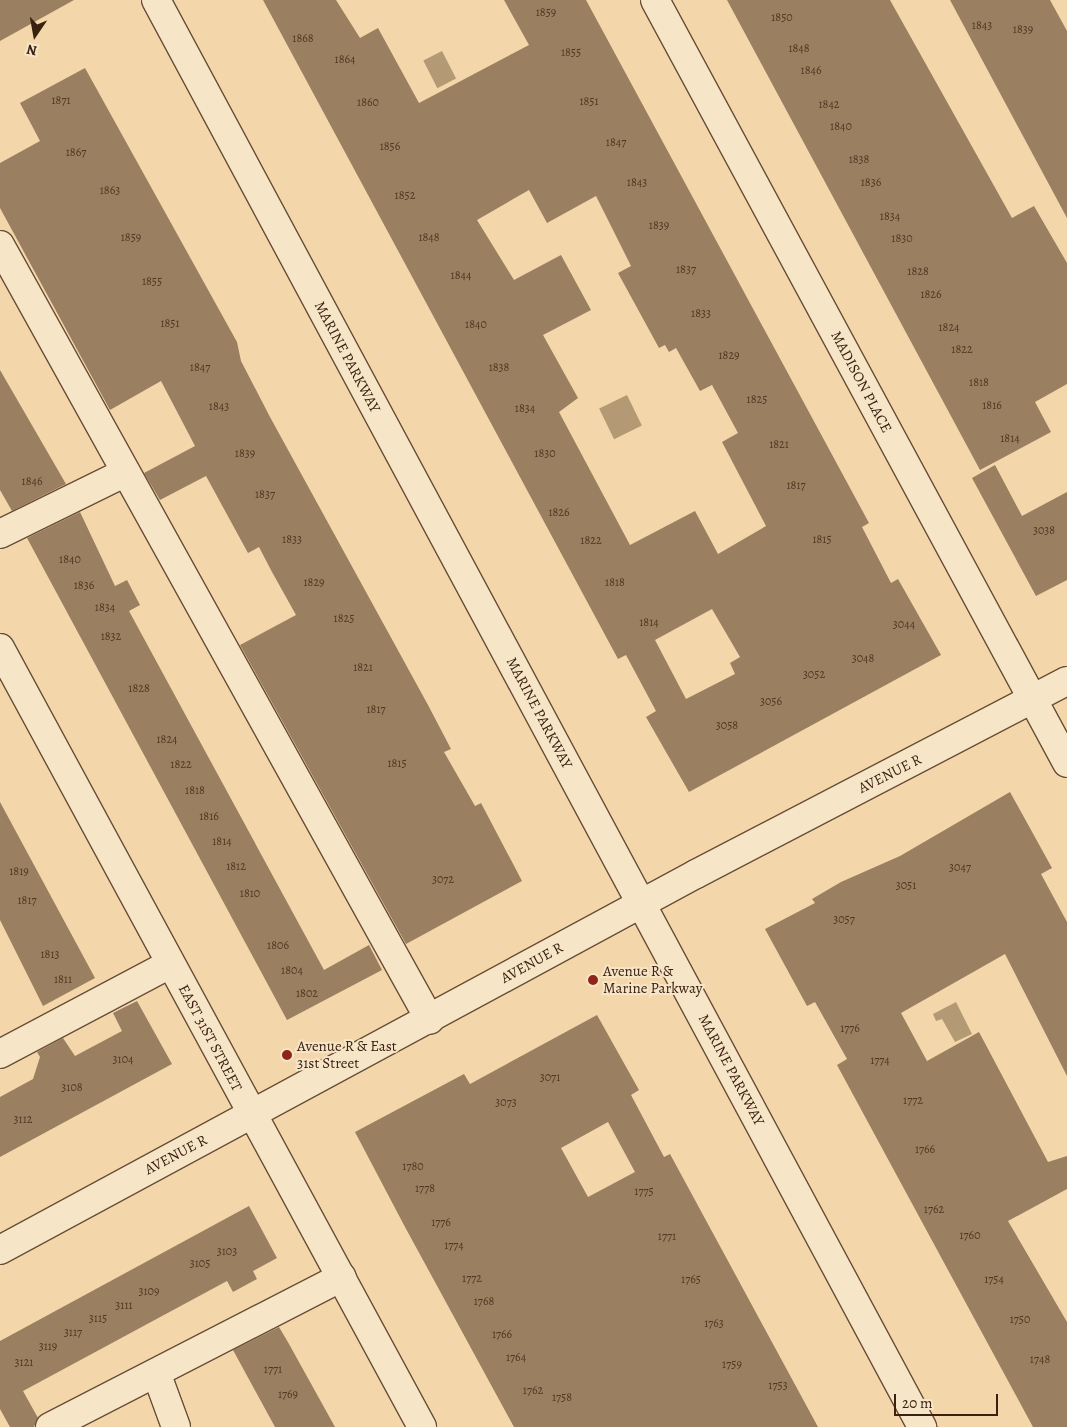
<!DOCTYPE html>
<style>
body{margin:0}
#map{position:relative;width:1067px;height:1427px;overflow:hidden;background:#f3d7aa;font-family:Alegreya,serif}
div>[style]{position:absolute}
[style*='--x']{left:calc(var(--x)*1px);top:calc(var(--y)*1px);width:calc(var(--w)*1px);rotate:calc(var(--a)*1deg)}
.water>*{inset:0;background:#b49975;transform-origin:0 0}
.building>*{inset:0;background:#9a7f60}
.roads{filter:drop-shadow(1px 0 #684e36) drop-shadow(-1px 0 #684e36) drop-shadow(0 1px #684e36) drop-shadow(0 -1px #684e36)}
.minor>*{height:28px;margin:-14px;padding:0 14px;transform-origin:14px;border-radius:14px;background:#f7e5c8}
.dots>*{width:14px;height:14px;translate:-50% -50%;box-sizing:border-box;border:2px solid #f7e5c8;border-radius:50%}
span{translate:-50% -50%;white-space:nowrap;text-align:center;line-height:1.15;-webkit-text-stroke:4px #f7e5c8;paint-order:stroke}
.number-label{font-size:12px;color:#513823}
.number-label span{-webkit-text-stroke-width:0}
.street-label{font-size:15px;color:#39200f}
.poi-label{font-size:15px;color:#39200f}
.left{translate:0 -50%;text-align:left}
.north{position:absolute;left:10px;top:10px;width:50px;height:50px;-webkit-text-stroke:4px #f7e5c8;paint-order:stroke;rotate:192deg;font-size:14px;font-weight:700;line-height:20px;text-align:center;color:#39200f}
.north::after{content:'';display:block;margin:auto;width:18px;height:22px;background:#39200f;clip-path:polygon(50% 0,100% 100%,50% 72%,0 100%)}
.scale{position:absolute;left:894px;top:1394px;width:104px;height:22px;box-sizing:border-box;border:2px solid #39200f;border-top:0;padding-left:6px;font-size:15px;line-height:18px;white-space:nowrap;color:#39200f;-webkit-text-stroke:4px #f7e5c8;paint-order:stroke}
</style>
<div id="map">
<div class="water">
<div style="left:442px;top:51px;width:31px;height:21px;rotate:63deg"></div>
<div style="left:627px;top:395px;width:34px;height:31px;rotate:64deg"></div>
<div style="clip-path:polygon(956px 1002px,972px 1034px,955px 1042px,942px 1019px,936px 1021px,933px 1014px)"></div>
</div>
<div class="building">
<div style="clip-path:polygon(0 0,74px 0,0 41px)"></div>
<div style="clip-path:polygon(evenodd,263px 0,336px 0,360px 38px,378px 28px,419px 103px,529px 45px,504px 0,586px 0,869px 523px,862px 527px,891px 583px,898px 579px,941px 655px,689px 792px,646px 717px,656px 711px,626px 655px,618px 659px,263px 0,529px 190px,547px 223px,596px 196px,631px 266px,618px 273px,659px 348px,665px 345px,669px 352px,676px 348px,700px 391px,712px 385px,738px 433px,722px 442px,766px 526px,718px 554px,695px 511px,630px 545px,559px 412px,578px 398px,543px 335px,591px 310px,561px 255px,514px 280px,477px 220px,529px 190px,263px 0,712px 609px,740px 657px,730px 663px,735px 674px,686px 699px,655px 640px,712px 609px)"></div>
<div style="clip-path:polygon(727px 0,890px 0,1012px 218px,1034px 206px,1067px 263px,1067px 384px,1035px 402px,1051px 432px,980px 470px)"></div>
<div style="clip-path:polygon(950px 0,1050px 0,1067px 31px,1067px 218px)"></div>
<div style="clip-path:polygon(85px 68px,237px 342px,241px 361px,270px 417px,428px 705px,451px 749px,444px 752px,475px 806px,481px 803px,522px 881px,406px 944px,240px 645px,296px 615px,272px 572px,259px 547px,248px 553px,206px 476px,160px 500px,144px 473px,195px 446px,161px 381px,110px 410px,0 208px,0 163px,40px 141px,20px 103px)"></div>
<div style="clip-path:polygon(0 370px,66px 484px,12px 511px,0 490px)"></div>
<div style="clip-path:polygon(995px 465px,1022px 516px,1067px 492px,1067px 580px,1036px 596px,972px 478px)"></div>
<div style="clip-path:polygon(80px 512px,115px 586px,127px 580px,140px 605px,129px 611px,324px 970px,369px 945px,382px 970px,287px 1020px,27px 538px)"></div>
<div style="clip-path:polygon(1010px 792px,1052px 868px,1041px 874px,1067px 922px,1067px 1076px,1005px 954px,901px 1013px,927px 1061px,979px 1032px,1048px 1162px,1067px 1156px,1067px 1189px,1008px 1221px,1067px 1322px,1067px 1427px,1033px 1427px,837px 1065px,847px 1059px,815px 1002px,807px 1006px,765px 929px,815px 903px,812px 899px,841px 882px,900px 856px)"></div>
<div style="clip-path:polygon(0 802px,95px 978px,43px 1006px,0 920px)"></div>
<div style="clip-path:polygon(137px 1001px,172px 1064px,0 1157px,0 1097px,33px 1079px,40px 1057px,37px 1052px,63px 1038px,75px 1056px,122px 1031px,113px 1013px)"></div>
<div style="clip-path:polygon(evenodd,597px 1015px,639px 1090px,631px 1095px,664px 1157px,670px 1154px,818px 1427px,514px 1427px,405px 1227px,355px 1132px,464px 1074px,470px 1084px,597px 1015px,608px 1122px,635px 1172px,588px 1197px,561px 1148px,608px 1122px)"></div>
<div style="clip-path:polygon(249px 1206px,277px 1258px,253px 1271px,257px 1279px,233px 1292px,227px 1281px,23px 1391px,38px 1418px,34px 1427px,10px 1427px,0 1409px,0 1341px)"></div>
<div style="clip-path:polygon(279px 1327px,289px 1344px,335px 1427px,275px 1427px,233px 1350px)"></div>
</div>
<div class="roads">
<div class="minor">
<div style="--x:156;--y:0;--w:1620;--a:61.77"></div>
<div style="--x:655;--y:0;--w:867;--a:61.63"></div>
<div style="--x:0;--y:245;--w:886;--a:60.98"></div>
<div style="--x:0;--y:534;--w:140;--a:-26.2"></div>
<div style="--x:0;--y:648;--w:886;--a:61.55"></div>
<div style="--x:0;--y:1054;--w:192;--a:-27.9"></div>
<div style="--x:0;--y:1250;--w:791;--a:-28.38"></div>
<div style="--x:696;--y:874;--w:418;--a:-27.5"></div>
<div style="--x:157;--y:1375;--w:55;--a:69.9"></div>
<div style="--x:50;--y:1427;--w:328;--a:-27.2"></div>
</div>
</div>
<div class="dots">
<div style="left:593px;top:980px;background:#8f2418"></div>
<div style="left:287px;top:1055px;background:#8f2418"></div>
</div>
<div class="number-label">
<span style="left:546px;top:13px">1859</span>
<span style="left:782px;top:18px">1850</span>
<span style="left:982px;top:26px">1843</span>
<span style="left:1023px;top:30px">1839</span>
<span style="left:303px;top:39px">1868</span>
<span style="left:799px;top:49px">1848</span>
<span style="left:571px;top:53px">1855</span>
<span style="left:345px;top:60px">1864</span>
<span style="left:811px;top:71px">1846</span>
<span style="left:61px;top:101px">1871</span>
<span style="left:589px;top:102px">1851</span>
<span style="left:368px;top:103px">1860</span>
<span style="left:829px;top:105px">1842</span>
<span style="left:841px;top:127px">1840</span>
<span style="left:616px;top:143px">1847</span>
<span style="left:390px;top:147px">1856</span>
<span style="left:76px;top:153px">1867</span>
<span style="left:859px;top:160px">1838</span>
<span style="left:637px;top:183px">1843</span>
<span style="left:871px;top:183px">1836</span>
<span style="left:110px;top:191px">1863</span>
<span style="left:405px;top:196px">1852</span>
<span style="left:890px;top:217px">1834</span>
<span style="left:659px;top:226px">1839</span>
<span style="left:131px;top:238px">1859</span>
<span style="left:429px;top:238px">1848</span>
<span style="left:902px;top:239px">1830</span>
<span style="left:686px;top:270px">1837</span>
<span style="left:918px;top:272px">1828</span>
<span style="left:461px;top:276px">1844</span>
<span style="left:152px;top:282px">1855</span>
<span style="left:931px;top:295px">1826</span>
<span style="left:701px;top:314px">1833</span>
<span style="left:170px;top:324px">1851</span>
<span style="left:476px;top:325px">1840</span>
<span style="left:949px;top:328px">1824</span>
<span style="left:962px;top:350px">1822</span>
<span style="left:729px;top:356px">1829</span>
<span style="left:200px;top:368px">1847</span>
<span style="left:499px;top:368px">1838</span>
<span style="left:979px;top:383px">1818</span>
<span style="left:757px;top:400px">1825</span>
<span style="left:992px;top:406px">1816</span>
<span style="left:219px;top:407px">1843</span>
<span style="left:525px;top:409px">1834</span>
<span style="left:1010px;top:439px">1814</span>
<span style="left:779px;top:445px">1821</span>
<span style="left:245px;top:454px">1839</span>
<span style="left:545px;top:454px">1830</span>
<span style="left:32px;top:482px">1846</span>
<span style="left:796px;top:486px">1817</span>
<span style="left:265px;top:495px">1837</span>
<span style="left:559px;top:513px">1826</span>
<span style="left:1044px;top:531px">3038</span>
<span style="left:292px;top:540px">1833</span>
<span style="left:822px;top:540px">1815</span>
<span style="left:591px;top:541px">1822</span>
<span style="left:70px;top:560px">1840</span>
<span style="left:314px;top:583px">1829</span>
<span style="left:615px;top:583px">1818</span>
<span style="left:84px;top:586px">1836</span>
<span style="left:105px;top:608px">1834</span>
<span style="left:344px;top:619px">1825</span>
<span style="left:649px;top:623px">1814</span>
<span style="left:904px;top:625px">3044</span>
<span style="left:111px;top:637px">1832</span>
<span style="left:863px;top:659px">3048</span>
<span style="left:363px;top:668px">1821</span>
<span style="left:814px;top:675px">3052</span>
<span style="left:139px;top:689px">1828</span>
<span style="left:771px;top:702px">3056</span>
<span style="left:376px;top:710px">1817</span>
<span style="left:727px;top:726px">3058</span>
<span style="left:167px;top:740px">1824</span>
<span style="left:397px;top:764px">1815</span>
<span style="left:181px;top:765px">1822</span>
<span style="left:195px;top:791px">1818</span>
<span style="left:209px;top:817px">1816</span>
<span style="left:222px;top:842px">1814</span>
<span style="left:236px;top:867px">1812</span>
<span style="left:960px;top:868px">3047</span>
<span style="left:19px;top:872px">1819</span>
<span style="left:443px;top:880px">3072</span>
<span style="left:906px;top:886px">3051</span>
<span style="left:250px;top:894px">1810</span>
<span style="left:27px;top:901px">1817</span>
<span style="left:844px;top:920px">3057</span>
<span style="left:278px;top:946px">1806</span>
<span style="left:50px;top:955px">1813</span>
<span style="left:292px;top:971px">1804</span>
<span style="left:63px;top:980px">1811</span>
<span style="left:307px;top:994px">1802</span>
<span style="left:850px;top:1029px">1776</span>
<span style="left:123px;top:1060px">3104</span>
<span style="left:880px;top:1061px">1774</span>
<span style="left:550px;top:1078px">3071</span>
<span style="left:72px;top:1088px">3108</span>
<span style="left:913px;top:1101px">1772</span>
<span style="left:506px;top:1103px">3073</span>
<span style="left:23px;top:1120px">3112</span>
<span style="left:925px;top:1150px">1766</span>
<span style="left:413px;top:1167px">1780</span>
<span style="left:425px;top:1189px">1778</span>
<span style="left:644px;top:1192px">1775</span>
<span style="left:934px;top:1210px">1762</span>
<span style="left:441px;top:1223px">1776</span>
<span style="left:970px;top:1236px">1760</span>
<span style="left:667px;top:1237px">1771</span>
<span style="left:454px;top:1246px">1774</span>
<span style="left:227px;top:1252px">3103</span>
<span style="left:200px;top:1264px">3105</span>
<span style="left:472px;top:1279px">1772</span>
<span style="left:691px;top:1280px">1765</span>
<span style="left:994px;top:1280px">1754</span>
<span style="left:149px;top:1292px">3109</span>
<span style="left:484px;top:1302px">1768</span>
<span style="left:124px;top:1306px">3111</span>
<span style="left:98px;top:1319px">3115</span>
<span style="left:1020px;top:1320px">1750</span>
<span style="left:714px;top:1324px">1763</span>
<span style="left:73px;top:1333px">3117</span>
<span style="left:502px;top:1335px">1766</span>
<span style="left:48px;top:1347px">3119</span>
<span style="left:516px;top:1358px">1764</span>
<span style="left:1040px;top:1360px">1748</span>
<span style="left:24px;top:1363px">3121</span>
<span style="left:732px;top:1365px">1759</span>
<span style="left:273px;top:1370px">1771</span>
<span style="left:778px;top:1386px">1753</span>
<span style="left:533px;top:1391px">1762</span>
<span style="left:288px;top:1395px">1769</span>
<span style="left:562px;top:1398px">1758</span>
</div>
<div class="street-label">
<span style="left:347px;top:357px;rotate:62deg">MARINE PARKWAY</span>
<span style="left:861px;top:382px;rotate:62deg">MADISON PLACE</span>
<span style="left:539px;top:713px;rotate:62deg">MARINE PARKWAY</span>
<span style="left:890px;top:774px;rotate:-27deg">AVENUE R</span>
<span style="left:532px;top:963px;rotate:-29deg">AVENUE R</span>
<span style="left:210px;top:1038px;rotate:62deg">EAST 31ST STREET</span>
<span style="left:731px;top:1070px;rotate:62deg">MARINE PARKWAY</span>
<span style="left:176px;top:1155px;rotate:-28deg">AVENUE R</span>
</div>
<div class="poi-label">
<span class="left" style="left:603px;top:980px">Avenue R &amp;<br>Marine Parkway</span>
<span class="left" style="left:297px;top:1055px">Avenue R &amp; East<br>31st Street</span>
</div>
<div class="north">N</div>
<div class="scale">20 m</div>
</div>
